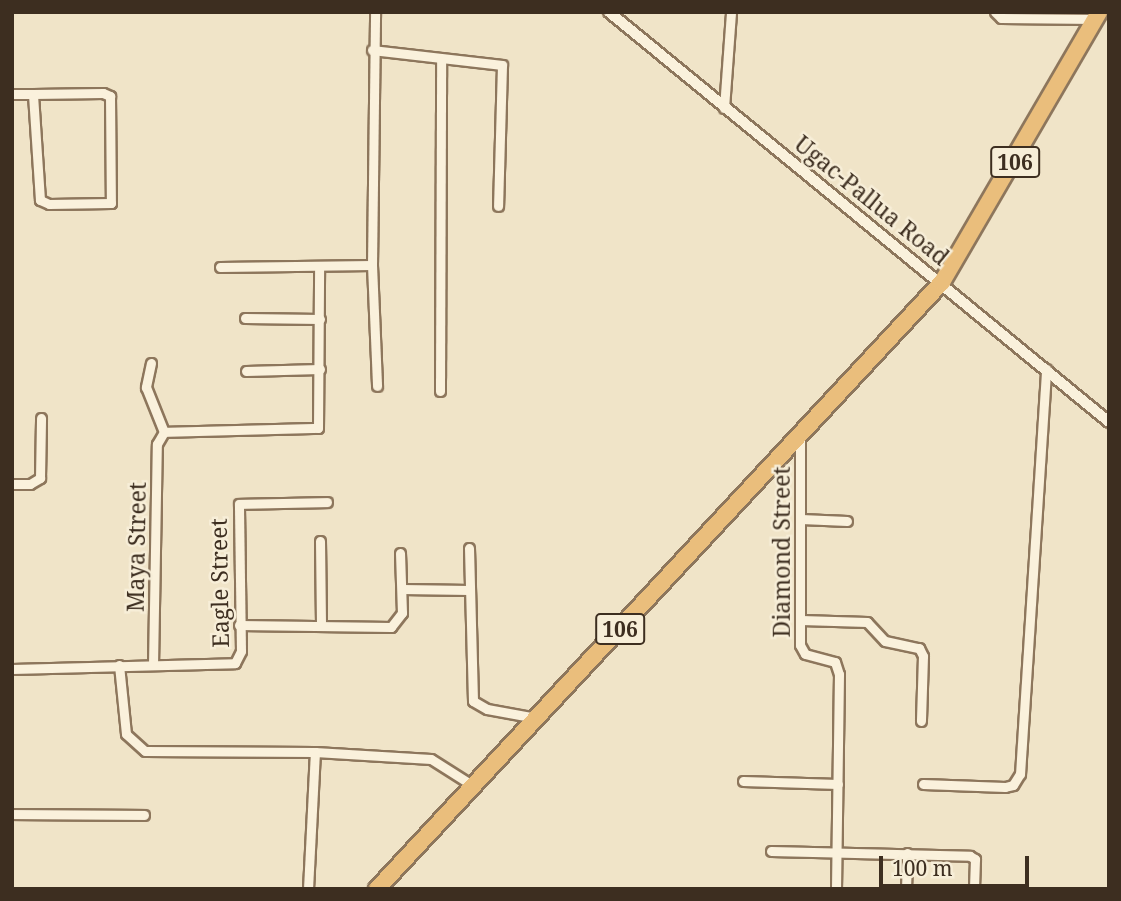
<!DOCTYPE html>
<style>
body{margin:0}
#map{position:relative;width:1121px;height:901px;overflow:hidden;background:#f0e4c8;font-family:"Noto Serif",serif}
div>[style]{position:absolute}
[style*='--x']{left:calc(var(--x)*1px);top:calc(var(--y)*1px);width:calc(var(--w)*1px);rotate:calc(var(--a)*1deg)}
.roads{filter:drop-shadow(2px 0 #8d765c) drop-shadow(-2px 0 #8d765c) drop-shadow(0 2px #8d765c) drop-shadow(0 -2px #8d765c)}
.minor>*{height:9px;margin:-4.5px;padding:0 4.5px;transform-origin:4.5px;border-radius:4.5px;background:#faf1dc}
.tertiary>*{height:10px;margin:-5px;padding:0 5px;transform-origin:5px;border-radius:5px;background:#faf1dc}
.trunk>*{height:16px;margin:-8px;padding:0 8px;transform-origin:8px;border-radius:8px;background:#eabe7c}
span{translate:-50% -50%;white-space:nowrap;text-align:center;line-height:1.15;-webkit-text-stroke:5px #f7eed8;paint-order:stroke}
.shield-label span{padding:2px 5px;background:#f7eed8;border:2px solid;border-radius:5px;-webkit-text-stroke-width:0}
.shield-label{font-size:21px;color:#3d2e20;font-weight:700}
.street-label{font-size:23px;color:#3d2e20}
.frame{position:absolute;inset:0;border:14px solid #3d2e20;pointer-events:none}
.scale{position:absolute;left:879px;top:856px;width:150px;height:32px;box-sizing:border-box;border:4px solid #3d2e20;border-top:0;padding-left:9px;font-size:21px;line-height:24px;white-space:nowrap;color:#3d2e20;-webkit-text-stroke:5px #f7eed8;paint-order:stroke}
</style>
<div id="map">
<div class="roads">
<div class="minor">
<div style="--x:995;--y:12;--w:8;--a:45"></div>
<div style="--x:1001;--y:18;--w:95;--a:0.6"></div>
<div style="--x:372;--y:50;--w:131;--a:6.6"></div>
<div style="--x:502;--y:65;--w:141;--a:91.6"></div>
<div style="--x:12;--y:94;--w:21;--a:0"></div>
<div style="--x:33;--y:94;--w:70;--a:-0.8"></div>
<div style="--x:103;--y:93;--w:8;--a:23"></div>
<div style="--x:110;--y:96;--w:107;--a:89.5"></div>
<div style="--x:111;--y:203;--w:62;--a:179.1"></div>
<div style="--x:49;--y:204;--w:10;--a:-156"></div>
<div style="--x:40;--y:200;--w:106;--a:-93.8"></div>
<div style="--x:724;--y:108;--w:96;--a:-85.8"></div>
<div style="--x:372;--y:265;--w:121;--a:87.6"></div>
<div style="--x:220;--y:267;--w:152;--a:-0.8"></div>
<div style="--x:372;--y:265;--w:253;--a:-89.3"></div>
<div style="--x:245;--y:318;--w:75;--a:0.8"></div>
<div style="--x:151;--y:363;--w:25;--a:102"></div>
<div style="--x:146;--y:387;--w:48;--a:68.2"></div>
<div style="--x:246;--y:371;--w:74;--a:-1.5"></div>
<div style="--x:440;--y:391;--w:332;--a:-89.8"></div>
<div style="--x:164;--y:432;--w:154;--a:-1.5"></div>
<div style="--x:318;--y:428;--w:161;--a:-89.6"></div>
<div style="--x:800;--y:437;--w:208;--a:90"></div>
<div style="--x:800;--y:645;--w:10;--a:61"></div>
<div style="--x:805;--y:654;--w:31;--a:15"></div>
<div style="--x:835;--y:662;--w:13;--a:72"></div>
<div style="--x:839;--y:674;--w:215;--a:90.8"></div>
<div style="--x:12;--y:484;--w:18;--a:0"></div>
<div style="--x:30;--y:484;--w:12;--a:-31"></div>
<div style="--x:40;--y:478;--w:60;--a:-89"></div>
<div style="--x:801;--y:519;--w:46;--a:2.5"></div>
<div style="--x:320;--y:541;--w:85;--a:89.3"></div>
<div style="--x:469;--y:548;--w:153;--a:88.5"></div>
<div style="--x:473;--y:701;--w:16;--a:30"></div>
<div style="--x:487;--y:709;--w:50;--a:10.4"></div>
<div style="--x:402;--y:589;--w:67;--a:0.9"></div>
<div style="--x:801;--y:620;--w:66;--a:1.7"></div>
<div style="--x:867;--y:622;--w:26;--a:47"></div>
<div style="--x:885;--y:641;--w:35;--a:12"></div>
<div style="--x:919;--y:648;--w:9;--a:63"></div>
<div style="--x:923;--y:656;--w:65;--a:91.8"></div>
<div style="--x:239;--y:625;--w:152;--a:0.8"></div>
<div style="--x:391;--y:627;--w:18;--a:-52"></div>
<div style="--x:402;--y:613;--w:60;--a:-91.9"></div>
<div style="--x:119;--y:665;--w:69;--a:84.2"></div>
<div style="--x:126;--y:734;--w:25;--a:42"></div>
<div style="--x:145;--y:751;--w:170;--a:0.3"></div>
<div style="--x:315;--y:752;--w:116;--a:3.5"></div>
<div style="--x:431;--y:759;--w:49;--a:32.4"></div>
<div style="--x:153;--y:665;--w:221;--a:-89"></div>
<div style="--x:157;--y:444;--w:14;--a:-60"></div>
<div style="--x:12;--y:669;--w:223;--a:-1.5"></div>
<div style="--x:235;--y:663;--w:13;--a:-63"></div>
<div style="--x:241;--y:651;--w:147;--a:-90.8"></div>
<div style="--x:239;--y:504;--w:88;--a:-1.3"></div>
<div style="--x:743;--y:781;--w:95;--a:1.8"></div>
<div style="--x:923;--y:784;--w:82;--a:2.1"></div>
<div style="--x:1005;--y:787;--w:8;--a:-14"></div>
<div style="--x:1013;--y:785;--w:13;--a:-58"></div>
<div style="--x:1020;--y:774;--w:406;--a:-86.3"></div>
<div style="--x:12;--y:814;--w:132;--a:0.4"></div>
<div style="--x:771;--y:851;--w:199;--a:1.4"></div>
<div style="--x:970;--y:856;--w:6;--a:31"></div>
<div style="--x:975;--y:859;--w:30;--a:92"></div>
<div style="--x:308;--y:889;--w:137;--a:-87.1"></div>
<div style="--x:906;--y:889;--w:36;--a:-88"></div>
</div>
<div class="tertiary">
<div style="--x:609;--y:12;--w:647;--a:39.35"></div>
</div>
<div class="trunk">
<div style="--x:377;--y:889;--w:829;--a:-47.05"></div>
<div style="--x:942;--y:282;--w:312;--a:-59.8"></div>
</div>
</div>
<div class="shield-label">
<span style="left:1015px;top:162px">106</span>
<span style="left:620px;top:629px">106</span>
</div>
<div class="street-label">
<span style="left:872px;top:200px;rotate:39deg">Ugac-Pallua Road</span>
<span style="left:136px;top:547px;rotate:-89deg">Maya Street</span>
<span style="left:781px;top:552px;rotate:-90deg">Diamond Street</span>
<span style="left:219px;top:583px;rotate:-91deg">Eagle Street</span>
</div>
<div class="frame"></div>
<div class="scale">100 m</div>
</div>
